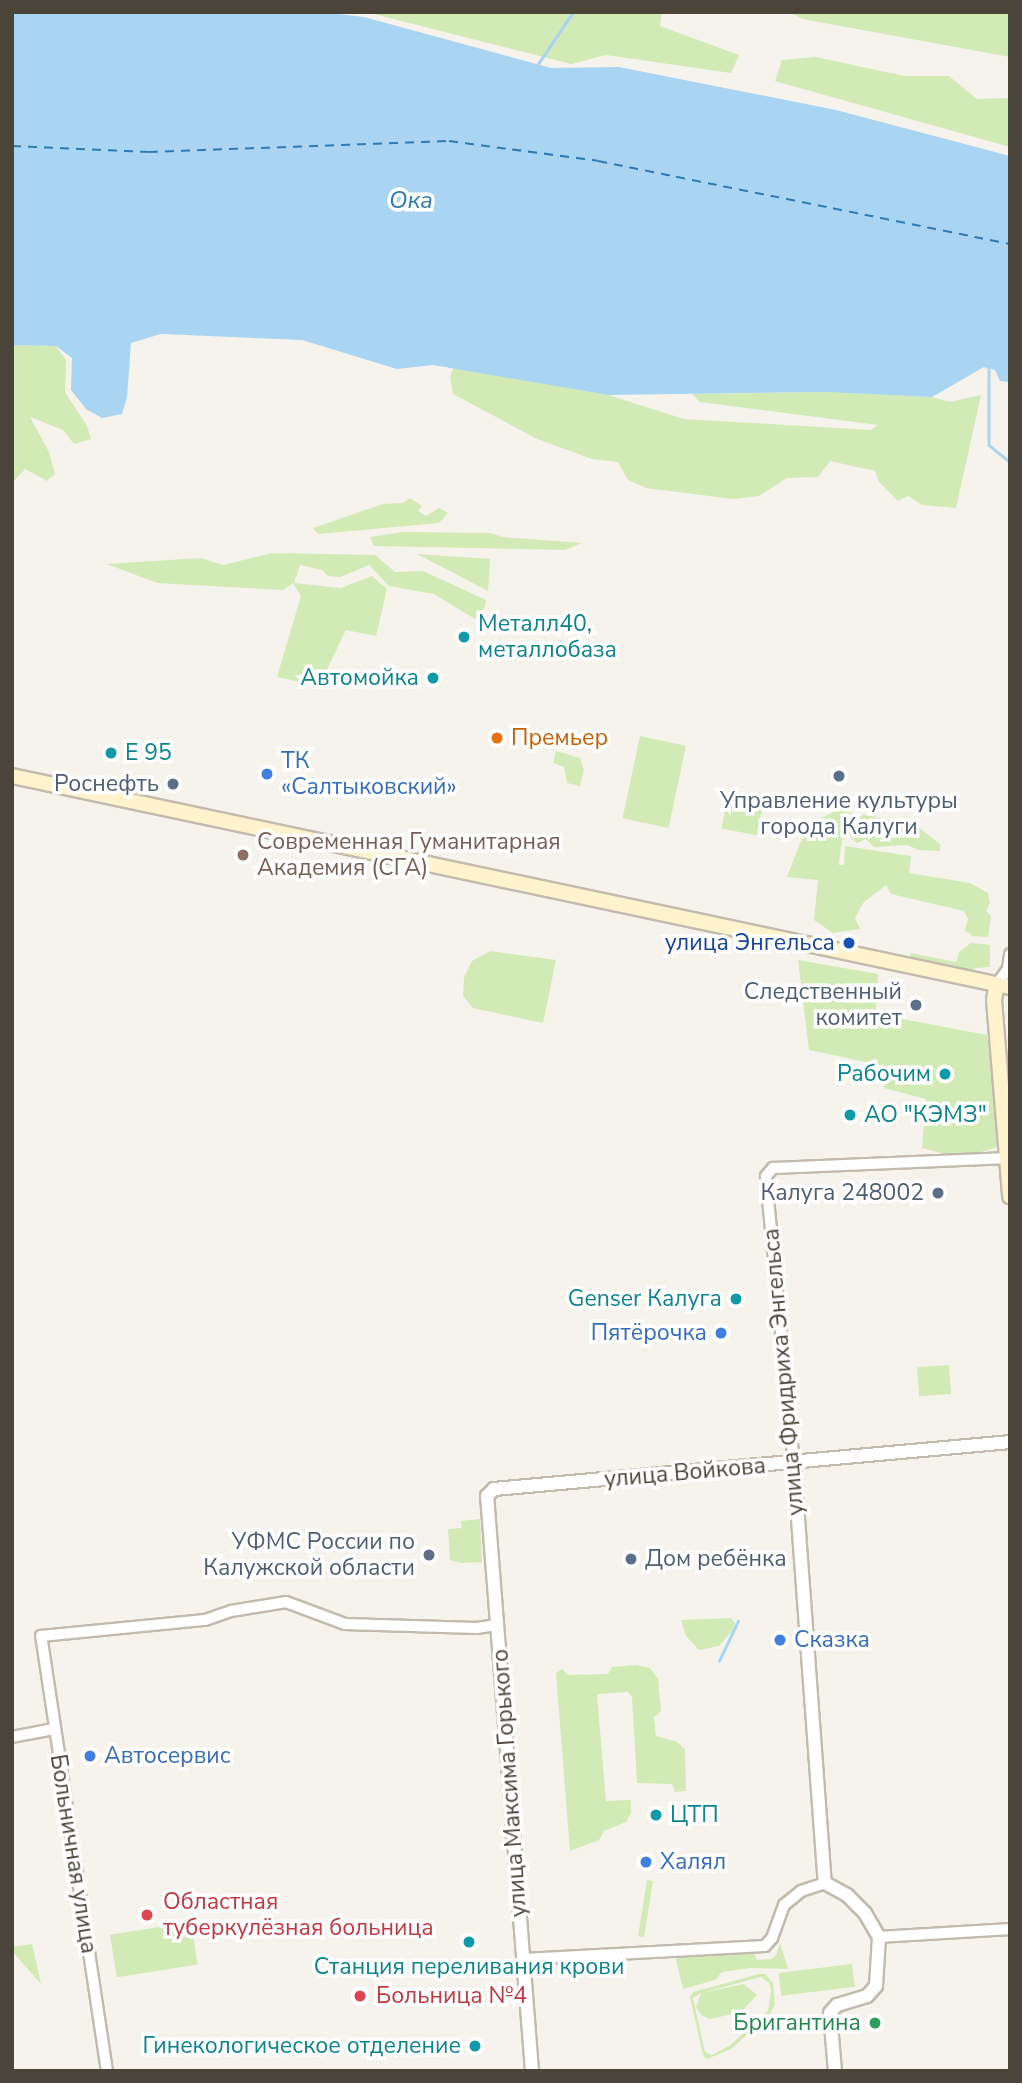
<!DOCTYPE html>
<meta charset="utf-8">
<style>
body{margin:0}
#map{position:relative;width:1022px;height:2083px;overflow:hidden;background:#f6f3ec;font-family:"Nunito Sans",sans-serif}
div>[style]{position:absolute}
[style*='--x']{left:calc(var(--x)*1px);top:calc(var(--y)*1px);width:calc(var(--w)*1px);rotate:calc(var(--a)*1deg)}
.green>*{inset:0;background:#d2eab5;transform-origin:0 0}
.water>*{inset:0;background:#a9d4f2}
.stream>*{height:2.5px;margin:-1.25px;padding:0 1.25px;transform-origin:1.25px;border-radius:1.25px;background:#a9d4f2}
.ferry>*{height:2px;margin-top:-1px;transform-origin:0;background:repeating-linear-gradient(90deg,#2e7ab2 0 9px,transparent 0 16px)}
.roads{filter:drop-shadow(2px 0 #c2bbae) drop-shadow(-2px 0 #c2bbae) drop-shadow(0 2px #c2bbae) drop-shadow(0 -2px #c2bbae)}
.minor>*{height:10px;margin:-5px;padding:0 5px;transform-origin:5px;border-radius:5px;background:#fff}
.tertiary>*{height:12px;margin:-6px;padding:0 6px;transform-origin:6px;border-radius:6px;background:#fff}
.secondary>*{height:14px;margin:-7px;padding:0 7px;transform-origin:7px;border-radius:7px;background:#fff3cd}
.dots>*{width:19px;height:19px;translate:-50% -50%;box-sizing:border-box;border:4px solid #fff;border-radius:50%}
span{translate:-50% -50%;white-space:nowrap;text-align:center;line-height:1.15;-webkit-text-stroke:7px #fff;paint-order:stroke}
.culture-label{font-size:23px;color:#0d838f}
.left{translate:0 -50%;text-align:left}
.right{translate:-100% -50%;text-align:right}
.food-label{font-size:23px;color:#c56008}
.shop-label{font-size:23px;color:#366cbe}
.service-label{font-size:23px;color:#4e5e75}
.education-label{font-size:23px;color:#785e54}
.transit-label{font-size:23px;color:#164399}
.street-label{font-size:23px;color:#4b4439}
.health-label{font-size:23px;color:#be3a42}
.leisure-label{font-size:23px;color:#27864d}
.water-label{font-size:24px;color:#2e7ab2;font-style:italic}
.frame{position:absolute;inset:0;border:14px solid #4b4439;pointer-events:none}
</style>
<div id="map">
<div class="green">
<div style="clip-path:polygon(366px 12px,662px 12px,660px 26px,739px 55px,731px 73px,606px 55px,571px 64px)"></div>
<div style="clip-path:polygon(790px 12px,1010px 12px,1010px 57px,802px 19px)"></div>
<div style="clip-path:polygon(816px 57px,904px 76px,949px 76px,977px 99px,1010px 98px,1010px 147px,775px 81px,782px 60px)"></div>
<div style="clip-path:polygon(12px 345px,56px 346px,66px 360px,65px 392px,87px 426px,91px 439px,74px 444px,63px 430px,30px 417px,49px 452px,55px 474px,47px 481px,25px 469px,15px 480px,12px 479px)"></div>
<div style="clip-path:polygon(453px 368px,608px 395px,684px 419px,871px 430px,878px 425px,700px 402px,692px 394px,825px 392px,932px 397px,950px 402px,981px 395px,956px 508px,922px 505px,908px 496px,898px 501px,879px 482px,875px 471px,830px 461px,818px 477px,787px 478px,759px 496px,733px 499px,646px 488px,628px 480px,618px 462px,592px 459px,535px 438px,453px 394px,450px 378px)"></div>
<div style="clip-path:polygon(410px 498px,422px 506px,418px 511px,426px 516px,439px 508px,448px 513px,439px 523px,318px 534px,313px 528px,383px 504px,403px 503px)"></div>
<div style="clip-path:polygon(403px 532px,490px 533px,503px 537px,582px 543px,565px 550px,374px 546px,370px 537px)"></div>
<div style="clip-path:polygon(272px 553px,375px 555px,395px 572px,423px 571px,486px 600px,485px 607px,475px 619px,434px 594px,389px 586px,369px 565px,340px 577px,328px 576px,322px 570px,300px 565px,294px 583px,341px 588px,372px 576px,387px 589px,376px 636px,346px 630px,319px 686px,277px 677px,301px 596px,293px 583px,283px 590px,157px 583px,107px 564px,201px 558px,223px 565px)"></div>
<div style="clip-path:polygon(417px 554px,490px 559px,488px 591px)"></div>
<div style="left:640px;top:736px;width:47px;height:84px;rotate:12deg"></div>
<div style="clip-path:polygon(556px 751px,580px 758px,584px 770px,580px 786px,567px 783px,564px 767px,553px 763px)"></div>
<div style="left:728px;top:795px;width:36px;height:34px;rotate:11deg"></div>
<div style="clip-path:polygon(838px 810px,914px 824px,940px 844px,940px 851px,919px 850px,907px 845px,874px 847px,866px 839px,857px 843px,849px 836px,842px 839px,839px 865px,844px 865px,845px 846px,911px 856px,909px 873px,970px 883px,988px 893px,990px 903px,986px 911px,991px 916px,988px 937px,972px 936px,965px 930px,968px 919px,964px 911px,891px 894px,886px 885px,863px 903px,855px 918px,860px 929px,833px 933px,814px 920px,818px 880px,787px 877px,800px 843px,809px 829px,817px 820px)"></div>
<div style="clip-path:polygon(971px 943px,990px 945px,990px 967px,976px 968px,971px 973px,909px 960px,911px 953px,956px 962px,959px 952px)"></div>
<div style="clip-path:polygon(490px 951px,556px 960px,543px 1023px,473px 1008px,463px 996px,464px 978px,472px 961px)"></div>
<div style="clip-path:polygon(798px 960px,878px 974px,876px 1014px,987px 1035px,1000px 1142px,995px 1148px,961px 1158px,922px 1148px,926px 1099px,884px 1088px,881px 1065px,809px 1050px)"></div>
<div style="left:949px;top:1365px;width:29px;height:32px;rotate:86deg"></div>
<div style="clip-path:polygon(480px 1519px,482px 1562px,461px 1563px,450px 1560px,448px 1529px,462px 1528px,461px 1521px)"></div>
<div style="clip-path:polygon(731px 1618px,735px 1623px,732px 1631px,719px 1646px,699px 1650px,686px 1636px,681px 1620px)"></div>
<div style="clip-path:polygon(636px 1665px,650px 1668px,658px 1679px,661px 1711px,654px 1717px,656px 1736px,677px 1742px,685px 1749px,686px 1791px,675px 1792px,672px 1784px,637px 1783px,632px 1697px,628px 1692px,597px 1694px,606px 1801px,631px 1800px,631px 1813px,626px 1822px,604px 1831px,599px 1840px,570px 1851px,556px 1673px,562px 1669px,568px 1675px,608px 1674px,612px 1667px)"></div>
<div style="left:647px;top:1880px;width:6px;height:57px;rotate:9deg"></div>
<div style="left:191px;top:1922px;width:43px;height:82px;rotate:81deg"></div>
<div style="clip-path:polygon(780px 1943px,788px 1969px,751px 1968px,722px 1972px,715px 1980px,683px 1989px,675px 1956px,753px 1951px,757px 1960px,771px 1959px,776px 1955px)"></div>
<div style="clip-path:polygon(32px 1944px,41px 1984px,12px 1951px,12px 1947px)"></div>
<div style="left:852px;top:1964px;width:23px;height:74px;rotate:83deg"></div>
<div style="clip-path:polygon(evenodd,759px 1974px,765px 1974px,773px 1983px,775px 2004px,770px 2014px,731px 2049px,707px 2059px,703px 2055px,690px 1997px,693px 1992px,759px 1974px,761px 1977px,769px 1983px,771px 1991px,768px 2011px,729px 2046px,712px 2055px,705px 2052px,693px 1998px,701px 1993px,696px 2007px,701px 2015px,710px 2019px,741px 2012px,757px 1995px,744px 1984px,702px 1993px,761px 1977px)"></div>
</div>
<div class="water">
<div style="clip-path:polygon(12px 12px,322px 12px,364px 17px,551px 68px,619px 67px,836px 110px,1010px 156px,1010px 382px,1000px 381px,995px 370px,984px 367px,932px 397px,825px 392px,608px 395px,433px 365px,397px 369px,302px 340px,161px 334px,131px 343px,127px 397px,122px 414px,102px 418px,86px 409px,71px 390px,72px 358px,56px 346px,12px 345px)"></div>
</div>
<div class="stream">
<div style="--x:538;--y:64;--w:63;--a:-56.1"></div>
<div style="--x:989;--y:368;--w:77;--a:90"></div>
<div style="--x:989;--y:445;--w:27;--a:39"></div>
<div style="--x:719;--y:1661;--w:44;--a:-64.6"></div>
</div>
<div class="ferry">
<div style="--x:12;--y:146;--w:137;--a:2.5"></div>
<div style="--x:149;--y:152;--w:300;--a:-2.1"></div>
<div style="--x:449;--y:141;--w:150;--a:7.6"></div>
<div style="--x:598;--y:161;--w:420;--a:11.4"></div>
</div>
<div class="roads">
<div class="minor">
<div style="--x:997;--y:984;--w:19;--a:-54"></div>
<div style="--x:1008;--y:969;--w:15;--a:-82"></div>
<div style="--x:794;--y:1464;--w:289;--a:-95.6"></div>
<div style="--x:766;--y:1176;--w:11;--a:-49"></div>
<div style="--x:773;--y:1168;--w:237;--a:-2.4"></div>
<div style="--x:12;--y:1737;--w:43;--a:-10.8"></div>
<div style="--x:879;--y:1937;--w:131;--a:-3.5"></div>
<div style="--x:524;--y:1959;--w:241;--a:-3.1"></div>
<div style="--x:765;--y:1946;--w:11;--a:-49"></div>
<div style="--x:772;--y:1938;--w:35;--a:-70"></div>
<div style="--x:784;--y:1905;--w:22;--a:-39"></div>
<div style="--x:801;--y:1891;--w:25;--a:-18"></div>
<div style="--x:107;--y:2071;--w:440;--a:-98.6"></div>
<div style="--x:41;--y:1636;--w:165;--a:-5.6"></div>
<div style="--x:205;--y:1620;--w:28;--a:-19"></div>
<div style="--x:231;--y:1611;--w:56;--a:-9.3"></div>
<div style="--x:286;--y:1602;--w:63;--a:20.4"></div>
<div style="--x:345;--y:1624;--w:132;--a:1.7"></div>
<div style="--x:477;--y:1628;--w:20;--a:-9"></div>
</div>
<div class="tertiary">
<div style="--x:794;--y:1464;--w:420;--a:85.8"></div>
<div style="--x:825;--y:1883;--w:25;--a:29"></div>
<div style="--x:847;--y:1895;--w:25;--a:45"></div>
<div style="--x:865;--y:1913;--w:28;--a:60"></div>
<div style="--x:879;--y:1937;--w:49;--a:93.5"></div>
<div style="--x:876;--y:1986;--w:13;--a:132"></div>
<div style="--x:867;--y:1996;--w:31;--a:163"></div>
<div style="--x:837;--y:2005;--w:11;--a:131"></div>
<div style="--x:830;--y:2013;--w:58;--a:85.1"></div>
<div style="--x:532;--y:2071;--w:577;--a:-94.47"></div>
<div style="--x:487;--y:1496;--w:10;--a:-45"></div>
<div style="--x:494;--y:1489;--w:518;--a:-5.2"></div>
</div>
<div class="secondary">
<div style="--x:12;--y:776;--w:1020;--a:11.94"></div>
<div style="--x:997;--y:984;--w:16;--a:101"></div>
<div style="--x:994;--y:1000;--w:197;--a:85.3"></div>
</div>
</div>
<div class="dots">
<div style="left:464px;top:637px;background:#0f9aa8"></div>
<div style="left:433px;top:678px;background:#0f9aa8"></div>
<div style="left:497px;top:738px;background:#e8710a"></div>
<div style="left:111px;top:753px;background:#0f9aa8"></div>
<div style="left:267px;top:774px;background:#3f7fe0"></div>
<div style="left:839px;top:776px;background:#5c6f8a"></div>
<div style="left:173px;top:784px;background:#5c6f8a"></div>
<div style="left:243px;top:855px;background:#8d6e63"></div>
<div style="left:849px;top:943px;background:#1a4fb4"></div>
<div style="left:916px;top:1005px;background:#5c6f8a"></div>
<div style="left:945px;top:1074px;background:#0f9aa8"></div>
<div style="left:850px;top:1115px;background:#0f9aa8"></div>
<div style="left:938px;top:1193px;background:#5c6f8a"></div>
<div style="left:736px;top:1299px;background:#0f9aa8"></div>
<div style="left:721px;top:1333px;background:#3f7fe0"></div>
<div style="left:429px;top:1555px;background:#5c6f8a"></div>
<div style="left:631px;top:1559px;background:#5c6f8a"></div>
<div style="left:780px;top:1640px;background:#3f7fe0"></div>
<div style="left:90px;top:1756px;background:#3f7fe0"></div>
<div style="left:656px;top:1815px;background:#0f9aa8"></div>
<div style="left:646px;top:1862px;background:#3f7fe0"></div>
<div style="left:147px;top:1915px;background:#e0444e"></div>
<div style="left:469px;top:1942px;background:#0f9aa8"></div>
<div style="left:360px;top:1996px;background:#e0444e"></div>
<div style="left:875px;top:2023px;background:#2e9e5b"></div>
<div style="left:475px;top:2046px;background:#0f9aa8"></div>
</div>
<div class="culture-label">
<span class="left" style="left:478px;top:637px">Металл40,<br>металлобаза</span>
<span class="right" style="left:419px;top:678px">Автомойка</span>
<span class="left" style="left:125px;top:753px">Е 95</span>
<span class="right" style="left:931px;top:1074px">Рабочим</span>
<span class="left" style="left:864px;top:1115px">АО "КЭМЗ"</span>
<span class="right" style="left:722px;top:1299px">Genser Калуга</span>
<span class="left" style="left:670px;top:1815px">ЦТП</span>
<span style="left:469px;top:1967px">Станция переливания крови</span>
<span class="right" style="left:461px;top:2046px">Гинекологическое отделение</span>
</div>
<div class="food-label">
<span class="left" style="left:511px;top:738px">Премьер</span>
</div>
<div class="shop-label">
<span class="left" style="left:281px;top:774px">ТК<br>«Салтыковский»</span>
<span class="right" style="left:707px;top:1333px">Пятёрочка</span>
<span class="left" style="left:794px;top:1640px">Сказка</span>
<span class="left" style="left:104px;top:1756px">Автосервис</span>
<span class="left" style="left:660px;top:1862px">Халял</span>
</div>
<div class="service-label">
<span class="right" style="left:159px;top:784px">Роснефть</span>
<span style="left:839px;top:814px">Управление культуры<br>города Калуги</span>
<span class="right" style="left:902px;top:1005px">Следственный<br>комитет</span>
<span class="right" style="left:924px;top:1193px">Калуга 248002</span>
<span class="right" style="left:415px;top:1555px">УФМС России по<br>Калужской области</span>
<span class="left" style="left:645px;top:1559px">Дом ребёнка</span>
</div>
<div class="education-label">
<span class="left" style="left:257px;top:855px">Современная Гуманитарная<br>Академия (СГА)</span>
</div>
<div class="transit-label">
<span class="right" style="left:835px;top:943px">улица Энгельса</span>
</div>
<div class="street-label">
<span style="left:784px;top:1372px;rotate:-95deg">улица Фридриха Энгельса</span>
<span style="left:685px;top:1473px;rotate:-5deg">улица Войкова</span>
<span style="left:510px;top:1783px;rotate:-94deg">улица Максима Горького</span>
<span style="left:73px;top:1854px;rotate:81deg">Больничная улица</span>
</div>
<div class="health-label">
<span class="left" style="left:163px;top:1915px">Областная<br>туберкулёзная больница</span>
<span class="left" style="left:376px;top:1996px">Больница №4</span>
</div>
<div class="leisure-label">
<span class="right" style="left:861px;top:2023px">Бригантина</span>
</div>
<div class="water-label">
<span style="left:411px;top:201px">Ока</span>
</div>
<div class="frame"></div>
</div>
